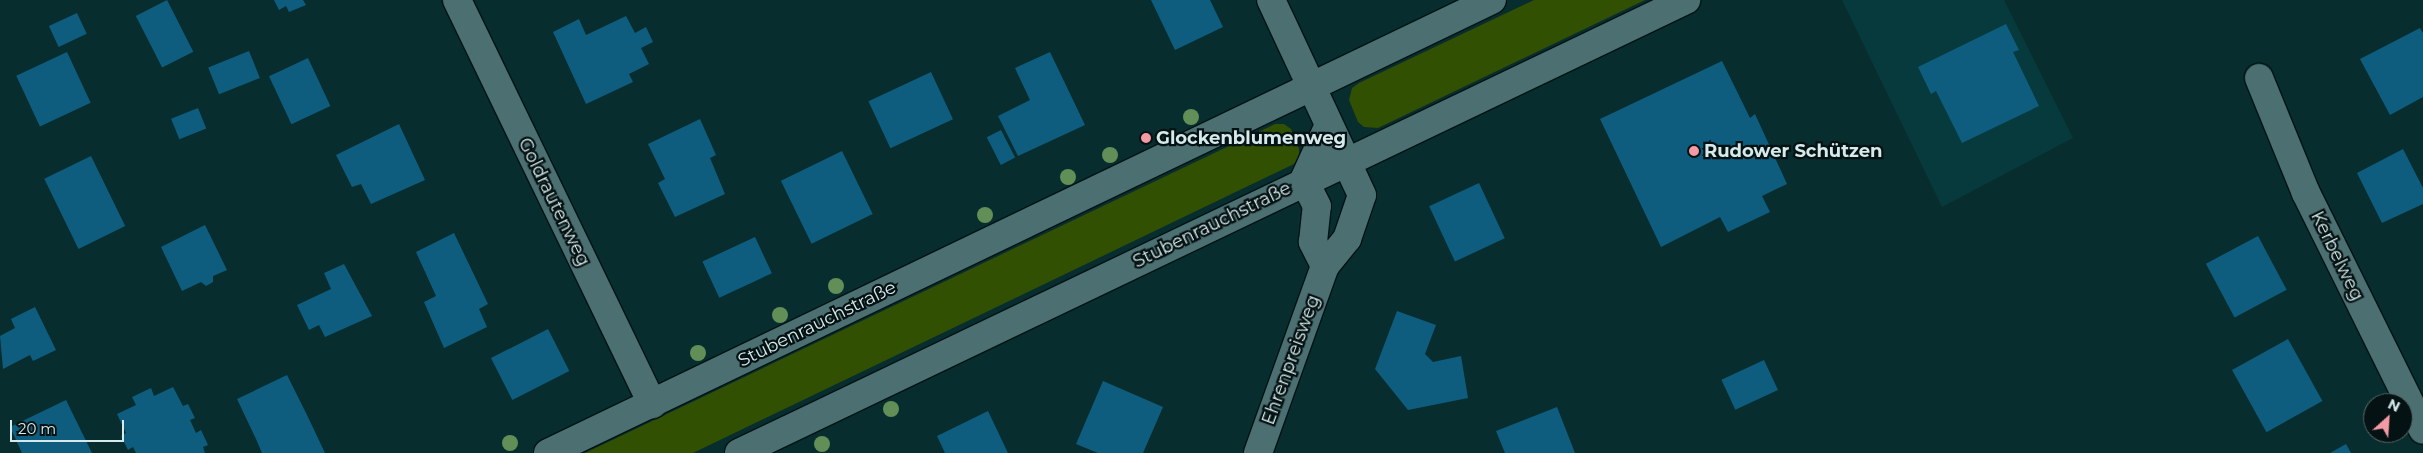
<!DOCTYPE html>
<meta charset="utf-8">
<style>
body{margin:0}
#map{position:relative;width:2423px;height:453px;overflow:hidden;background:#082d2e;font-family:Montserrat,sans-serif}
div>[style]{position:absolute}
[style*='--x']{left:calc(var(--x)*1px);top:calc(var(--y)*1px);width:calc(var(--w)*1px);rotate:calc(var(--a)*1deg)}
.built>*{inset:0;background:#073a3c}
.green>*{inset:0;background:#315001}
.building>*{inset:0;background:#0e5d7f;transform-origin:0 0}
.roads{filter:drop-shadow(1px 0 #001415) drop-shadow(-1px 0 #001415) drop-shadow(0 1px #001415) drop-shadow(0 -1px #001415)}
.minor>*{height:28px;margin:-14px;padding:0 14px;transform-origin:14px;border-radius:14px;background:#4c6f71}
.secondary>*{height:28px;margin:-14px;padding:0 14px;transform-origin:14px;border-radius:14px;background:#4c6f71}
.trees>*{width:16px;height:16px;margin:-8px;border-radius:50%;background:#628e57}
.dots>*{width:14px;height:14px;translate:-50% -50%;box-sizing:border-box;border:2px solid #051213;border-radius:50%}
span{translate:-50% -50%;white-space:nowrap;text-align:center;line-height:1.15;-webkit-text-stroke:4.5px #051213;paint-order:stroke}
.poi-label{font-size:18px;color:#d7eaeb;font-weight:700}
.left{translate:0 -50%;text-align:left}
.street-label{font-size:18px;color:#d7eaeb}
.north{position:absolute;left:2363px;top:393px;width:50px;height:50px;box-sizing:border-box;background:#051213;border:1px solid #596869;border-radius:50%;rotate:26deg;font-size:14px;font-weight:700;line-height:20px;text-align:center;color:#d7eaeb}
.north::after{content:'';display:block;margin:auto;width:18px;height:22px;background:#f49aa4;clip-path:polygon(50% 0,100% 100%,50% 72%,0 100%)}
.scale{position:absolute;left:10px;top:420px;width:114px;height:22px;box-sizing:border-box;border:2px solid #d7eaeb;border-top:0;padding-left:6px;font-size:15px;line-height:18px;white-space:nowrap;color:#d7eaeb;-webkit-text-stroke:4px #051213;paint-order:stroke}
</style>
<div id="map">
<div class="built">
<div style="clip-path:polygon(1842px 0,2004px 0,2073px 138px,1942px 207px)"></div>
</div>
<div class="green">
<div style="clip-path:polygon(1534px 0,1645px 0,1378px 128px,1364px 127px,1358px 122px,1349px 100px,1352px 88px,1359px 83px)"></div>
<div style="clip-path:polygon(1275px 124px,1284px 124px,1291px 129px,1299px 149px,1299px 157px,1294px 164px,693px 453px,585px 453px)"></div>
</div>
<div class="building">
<div style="left:167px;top:0;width:58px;height:35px;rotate:63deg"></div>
<div style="clip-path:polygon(274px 0,303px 0,306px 5px,289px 12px,286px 6px,279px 10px)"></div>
<div style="clip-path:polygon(1151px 0,1210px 0,1223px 27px,1175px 50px)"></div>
<div style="left:77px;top:13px;width:23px;height:31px;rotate:65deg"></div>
<div style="clip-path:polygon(626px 16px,635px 33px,646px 27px,653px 42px,641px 48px,649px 64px,629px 74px,633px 82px,586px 104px,553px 32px,579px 19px,586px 35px)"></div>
<div style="clip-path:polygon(2006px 24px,2019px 50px,2013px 52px,2039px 106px,1962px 143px,1936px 91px,1931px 94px,1918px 67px)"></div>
<div style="clip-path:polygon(2420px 28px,2423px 33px,2423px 97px,2390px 115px,2360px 59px)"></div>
<div style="left:249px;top:51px;width:29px;height:44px;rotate:68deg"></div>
<div style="left:67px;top:52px;width:56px;height:56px;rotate:65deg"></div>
<div style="clip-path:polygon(1050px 52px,1085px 125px,1018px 156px,998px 116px,1030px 100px,1015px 68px)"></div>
<div style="left:308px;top:58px;width:53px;height:43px;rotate:65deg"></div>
<div style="clip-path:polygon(1722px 61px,1750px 118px,1755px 114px,1787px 184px,1762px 196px,1770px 212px,1728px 232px,1720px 217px,1661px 247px,1600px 119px)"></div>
<div style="left:931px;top:72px;width:52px;height:69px;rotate:65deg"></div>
<div style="left:198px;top:108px;width:22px;height:29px;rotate:68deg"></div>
<div style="clip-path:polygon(700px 119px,716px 155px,710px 158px,725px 194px,675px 217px,658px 183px,665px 179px,648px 144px)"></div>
<div style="clip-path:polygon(399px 124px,425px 180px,371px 204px,361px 184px,352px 187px,336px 155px)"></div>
<div style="left:1001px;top:130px;width:31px;height:16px;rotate:63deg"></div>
<div style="clip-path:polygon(2403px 149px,2423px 188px,2423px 204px,2382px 223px,2357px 173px)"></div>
<div style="left:842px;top:151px;width:70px;height:68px;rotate:64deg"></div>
<div style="left:91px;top:156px;width:78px;height:52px;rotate:64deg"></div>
<div style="left:1479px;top:183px;width:61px;height:55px;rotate:65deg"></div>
<div style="clip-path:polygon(205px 225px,227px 270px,213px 276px,213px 282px,206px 286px,201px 282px,182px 291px,161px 247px)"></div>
<div style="clip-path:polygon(454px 233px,488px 304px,479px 309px,487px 327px,444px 348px,424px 302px,436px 296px,416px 252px)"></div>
<div style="left:2258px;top:236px;width:61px;height:59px;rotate:62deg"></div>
<div style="left:755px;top:237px;width:40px;height:58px;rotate:65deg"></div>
<div style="clip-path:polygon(344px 264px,372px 316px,325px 337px,319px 325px,309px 330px,297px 305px,331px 289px,324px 273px)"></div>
<div style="clip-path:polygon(35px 307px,56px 350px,33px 361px,30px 355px,3px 369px,0 336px,15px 328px,11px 319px)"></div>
<div style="clip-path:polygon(1397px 311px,1436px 325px,1425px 354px,1433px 362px,1461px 356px,1468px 398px,1408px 410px,1375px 369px)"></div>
<div style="left:548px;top:329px;width:47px;height:64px;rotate:63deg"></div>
<div style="left:2288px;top:339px;width:71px;height:64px;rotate:61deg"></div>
<div style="left:1764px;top:360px;width:33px;height:47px;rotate:65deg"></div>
<div style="clip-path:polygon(287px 375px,307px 415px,325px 453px,262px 453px,256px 439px,237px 399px)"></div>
<div style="clip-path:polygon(1103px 381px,1163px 407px,1143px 453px,1098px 453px,1076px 444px)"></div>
<div style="clip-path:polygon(173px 387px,183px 406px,188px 404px,195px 418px,190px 420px,196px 433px,201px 430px,208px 445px,203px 447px,205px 453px,136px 453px,133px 447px,128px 450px,121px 436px,126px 433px,117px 414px,136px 405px,132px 397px,151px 388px,154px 396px)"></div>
<div style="clip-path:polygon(66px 400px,92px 453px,22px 453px,10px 427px)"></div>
<div style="clip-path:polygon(1557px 407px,1575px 453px,1505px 453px,1496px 431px)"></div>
<div style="clip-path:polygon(988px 411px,1008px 453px,945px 453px,937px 436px)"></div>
<div style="clip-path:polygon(2346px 444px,2351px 453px,2330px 453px)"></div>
</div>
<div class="roads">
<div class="minor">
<div style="--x:457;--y:0;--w:449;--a:64.2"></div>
<div style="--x:2259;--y:78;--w:124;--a:67.8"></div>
<div style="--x:2306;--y:193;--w:264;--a:63.7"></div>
<div style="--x:1325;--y:266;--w:27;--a:-117"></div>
<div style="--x:1313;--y:242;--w:36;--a:-84"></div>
<div style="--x:1317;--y:206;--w:29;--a:-117"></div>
<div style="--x:1304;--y:180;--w:60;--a:-65.6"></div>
<div style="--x:1258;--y:453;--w:199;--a:-70.3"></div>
<div style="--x:1325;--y:266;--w:35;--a:-51"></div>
<div style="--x:1347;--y:239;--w:46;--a:-71.2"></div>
<div style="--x:1362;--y:195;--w:215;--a:-115"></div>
</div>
<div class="secondary">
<div style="--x:548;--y:453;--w:1047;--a:-25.64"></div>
<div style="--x:739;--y:453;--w:1050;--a:-25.56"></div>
</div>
</div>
<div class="trees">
<div style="left:1191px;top:117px"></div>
<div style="left:1110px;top:155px"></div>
<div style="left:1068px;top:177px"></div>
<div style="left:985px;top:215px"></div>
<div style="left:836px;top:286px"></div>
<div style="left:780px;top:315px"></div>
<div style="left:698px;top:353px"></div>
<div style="left:891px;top:409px"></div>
<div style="left:510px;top:443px"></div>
<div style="left:822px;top:444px"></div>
</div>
<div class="dots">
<div style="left:1146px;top:138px;background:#f49aa4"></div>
<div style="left:1694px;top:151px;background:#f49aa4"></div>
</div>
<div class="poi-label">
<span class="left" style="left:1156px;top:138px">Glockenblumenweg</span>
<span class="left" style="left:1704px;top:151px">Rudower Schützen</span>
</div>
<div class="street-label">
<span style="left:554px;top:202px;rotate:64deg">Goldrautenweg</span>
<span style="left:1212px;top:225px;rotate:-26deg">Stubenrauchstraße</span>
<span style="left:2337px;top:256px;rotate:64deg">Kerbelweg</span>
<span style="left:817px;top:324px;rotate:-26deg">Stubenrauchstraße</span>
<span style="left:1291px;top:360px;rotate:-70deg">Ehrenpreisweg</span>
</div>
<div class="north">N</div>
<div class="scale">20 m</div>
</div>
